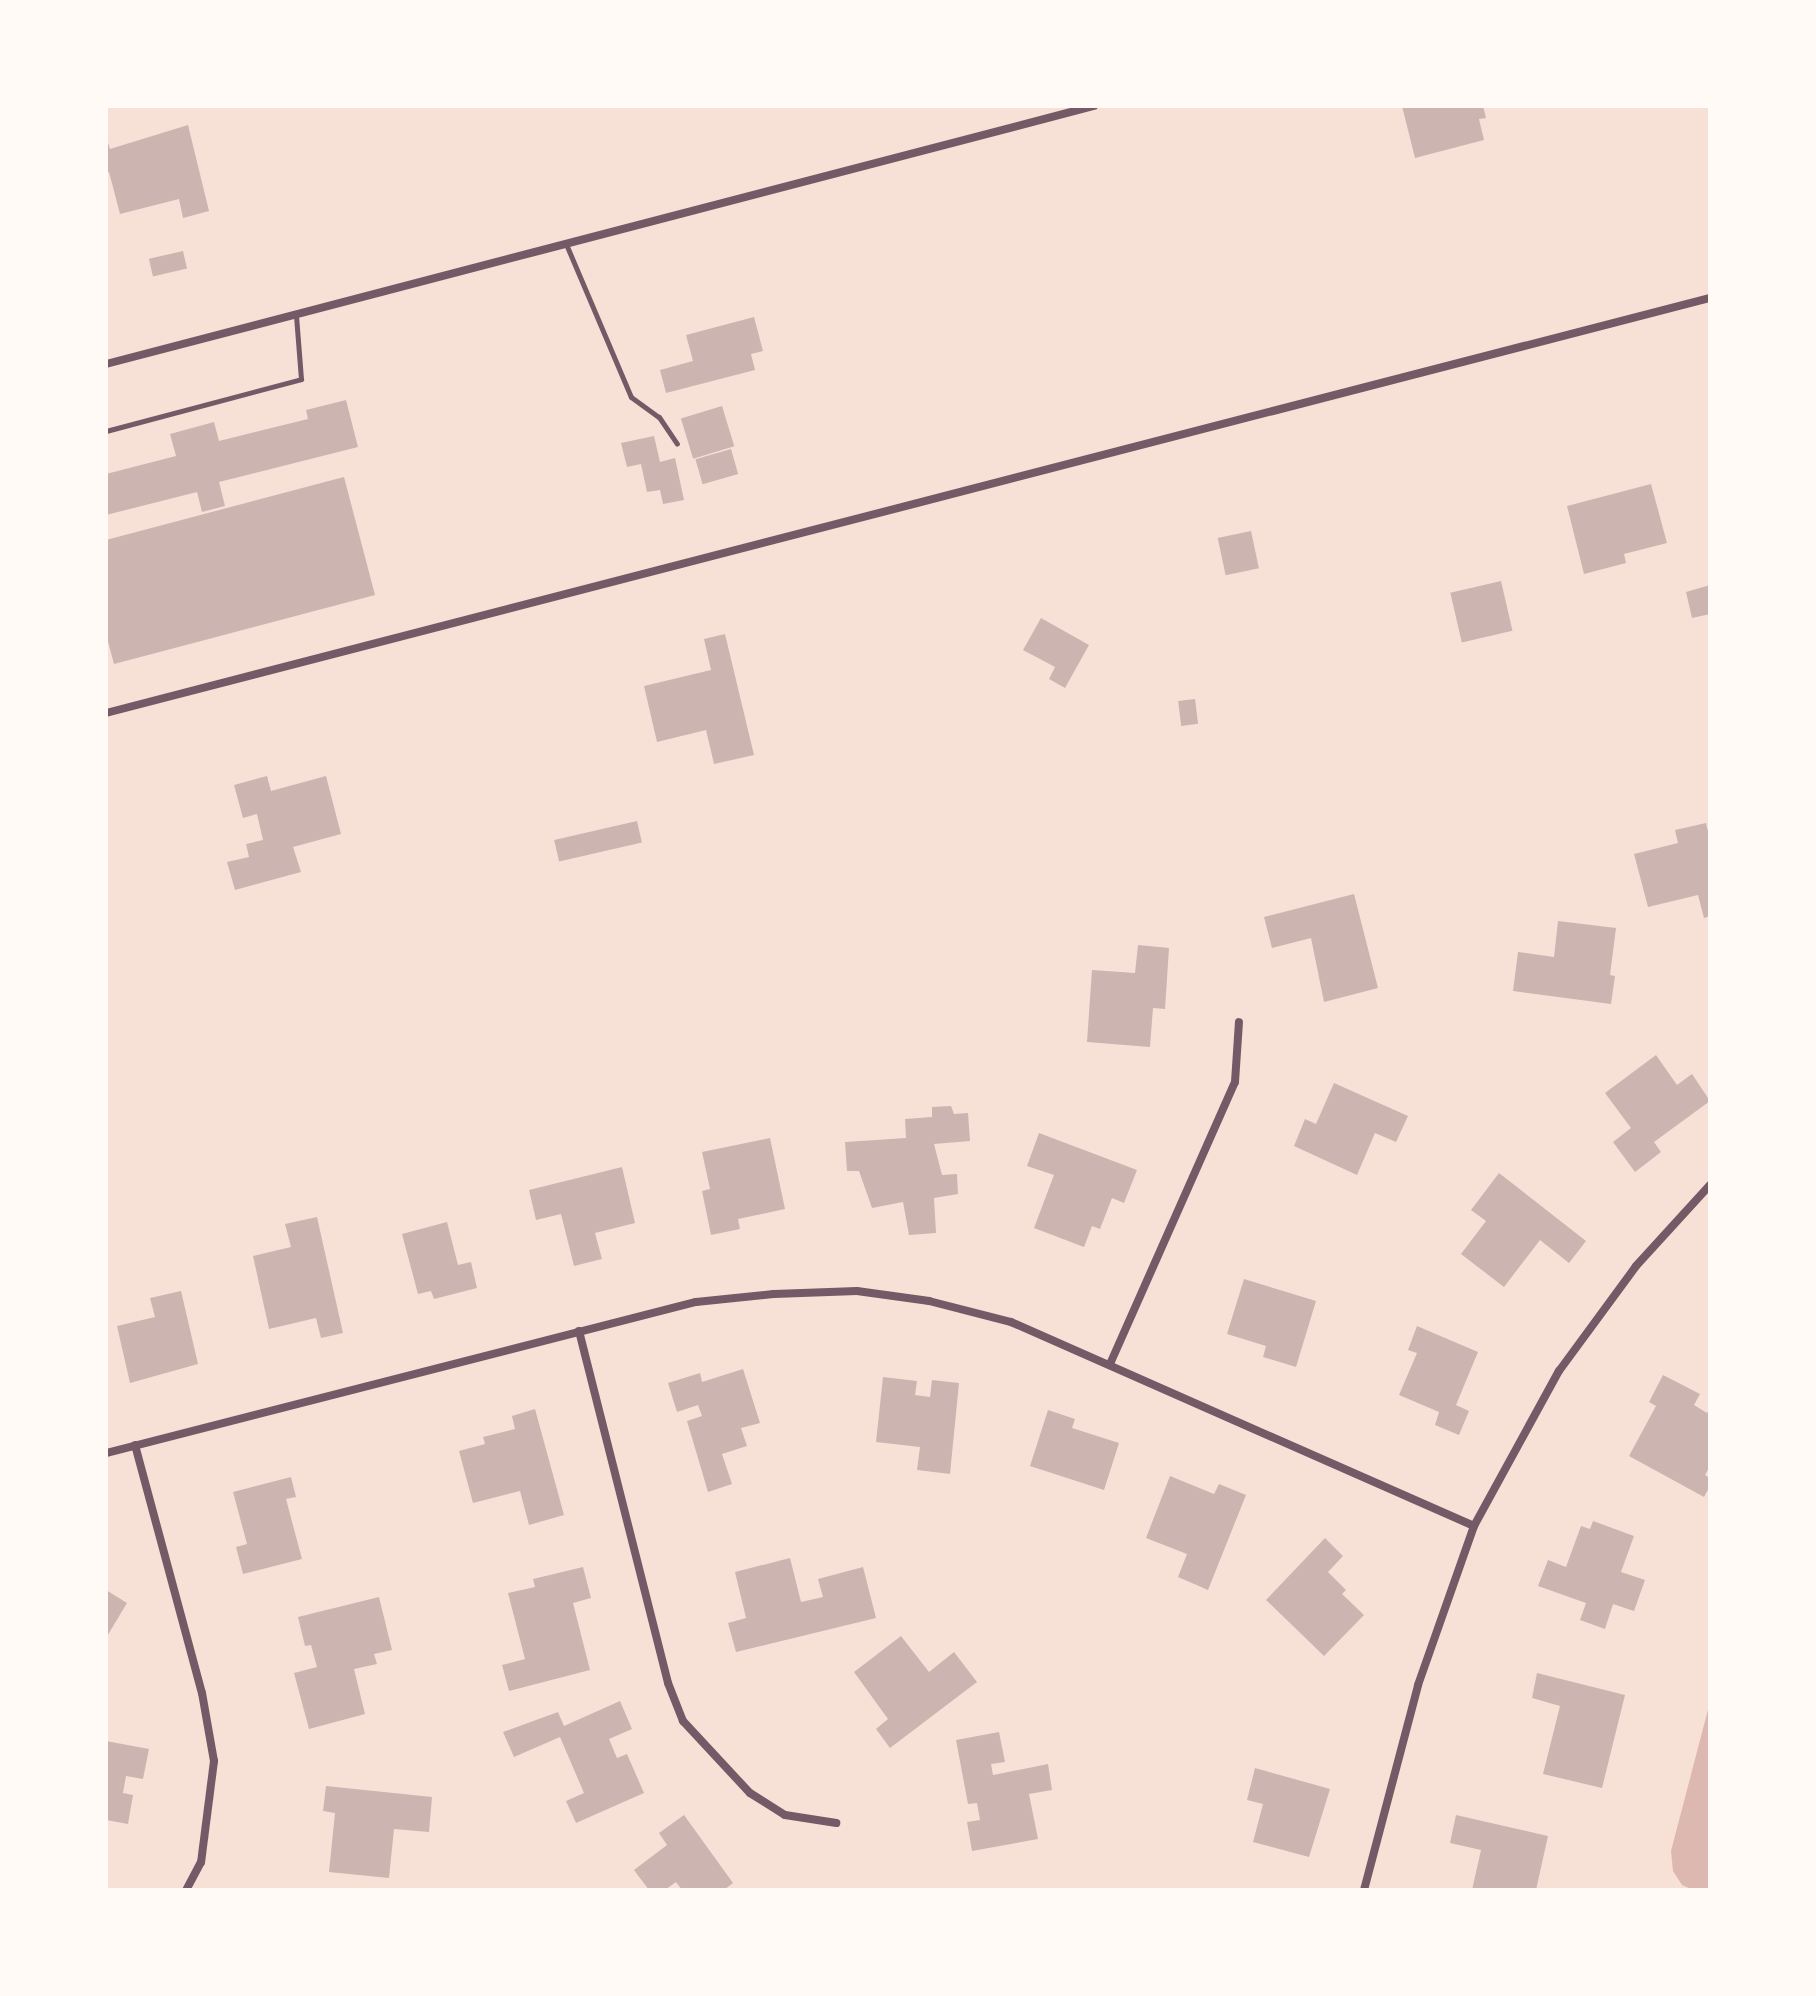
<!DOCTYPE html>
<style>
body{margin:0}
#map{position:relative;width:1816px;height:1996px;overflow:hidden;background:#f7e1d7;font-family:"PT Sans",sans-serif}
div>[style]{position:absolute}
[style*='--x']{left:calc(var(--x)*1px);top:calc(var(--y)*1px);width:calc(var(--w)*1px);rotate:calc(var(--a)*1deg)}
.water>*{inset:0;background:#dcb8b0}
.building>*{inset:0;background:#ccb4b1;transform-origin:0 0}
.service>*{height:5px;margin:-2.5px;padding:0 2.5px;transform-origin:2.5px;border-radius:2.5px;background:#755966}
.minor>*{height:8px;margin:-4px;padding:0 4px;transform-origin:4px;border-radius:4px;background:#755966}
span{translate:-50% -50%;white-space:nowrap;text-align:center;line-height:1.15;-webkit-text-stroke:8px #fffaf5;paint-order:stroke}
.frame{position:absolute;inset:0;border:108px solid #fffaf5;pointer-events:none}
</style>
<div id="map">
<div class="water">
<div style="clip-path:polygon(1710px 1702px,1710px 1890px,1693px 1890px,1682px 1885px,1673px 1871px,1671px 1851px)"></div>
</div>
<div class="building">
<div style="clip-path:polygon(1402px 106px,1483px 106px,1486px 118px,1479px 119px,1484px 140px,1415px 158px)"></div>
<div style="clip-path:polygon(188px 125px,209px 211px,183px 218px,179px 199px,120px 214px,109px 172px,106px 173px,106px 137px,110px 149px)"></div>
<div style="left:183px;top:251px;width:18px;height:35px;rotate:77deg"></div>
<div style="clip-path:polygon(754px 317px,763px 351px,751px 354px,755px 370px,666px 393px,660px 370px,693px 361px,686px 335px)"></div>
<div style="clip-path:polygon(346px 400px,358px 447px,219px 482px,225px 506px,202px 512px,197px 492px,106px 515px,106px 474px,176px 456px,170px 434px,214px 422px,219px 441px,308px 419px,306px 410px)"></div>
<div style="left:722px;top:406px;width:42px;height:43px;rotate:73deg"></div>
<div style="clip-path:polygon(654px 436px,660px 462px,675px 458px,684px 500px,663px 504px,660px 490px,647px 492px,641px 464px,627px 467px,621px 443px)"></div>
<div style="left:731px;top:449px;width:26px;height:37px;rotate:74deg"></div>
<div style="clip-path:polygon(344px 477px,375px 595px,114px 664px,106px 634px,106px 540px)"></div>
<div style="clip-path:polygon(1651px 484px,1667px 543px,1624px 554px,1626px 563px,1584px 574px,1567px 506px)"></div>
<div style="left:1251px;top:531px;width:38px;height:34px;rotate:78deg"></div>
<div style="left:1501px;top:581px;width:51px;height:52px;rotate:77deg"></div>
<div style="clip-path:polygon(1710px 585px,1710px 614px,1692px 618px,1686px 592px)"></div>
<div style="clip-path:polygon(1041px 618px,1089px 645px,1065px 688px,1049px 679px,1055px 667px,1023px 650px)"></div>
<div style="clip-path:polygon(725px 634px,754px 755px,714px 764px,706px 730px,657px 742px,644px 686px,711px 670px,704px 639px)"></div>
<div style="left:1195px;top:699px;width:25px;height:17px;rotate:83deg"></div>
<div style="clip-path:polygon(267px 776px,271px 791px,326px 776px,341px 834px,293px 847px,301px 872px,235px 890px,227px 862px,249px 857px,246px 844px,263px 840px,257px 814px,243px 818px,234px 785px)"></div>
<div style="left:637px;top:821px;width:22px;height:85px;rotate:77deg"></div>
<div style="clip-path:polygon(1706px 823px,1710px 840px,1710px 916px,1704px 918px,1698px 895px,1648px 907px,1634px 854px,1678px 843px,1675px 830px)"></div>
<div style="clip-path:polygon(1354px 894px,1378px 988px,1324px 1002px,1311px 938px,1272px 948px,1264px 917px)"></div>
<div style="clip-path:polygon(1558px 921px,1616px 928px,1610px 975px,1615px 976px,1611px 1004px,1513px 991px,1518px 952px,1554px 957px)"></div>
<div style="clip-path:polygon(1138px 945px,1169px 948px,1165px 1009px,1153px 1008px,1150px 1047px,1087px 1042px,1092px 970px,1135px 973px)"></div>
<div style="clip-path:polygon(1656px 1055px,1677px 1085px,1692px 1074px,1710px 1101px,1654px 1142px,1661px 1152px,1635px 1172px,1613px 1142px,1631px 1128px,1605px 1093px)"></div>
<div style="clip-path:polygon(1334px 1083px,1408px 1116px,1396px 1142px,1375px 1133px,1357px 1175px,1294px 1146px,1305px 1119px,1316px 1124px)"></div>
<div style="clip-path:polygon(951px 1106px,954px 1114px,968px 1113px,970px 1141px,934px 1144px,942px 1175px,957px 1174px,958px 1194px,934px 1198px,936px 1233px,909px 1235px,903px 1202px,872px 1208px,859px 1171px,847px 1171px,845px 1142px,906px 1138px,905px 1119px,932px 1117px,932px 1107px)"></div>
<div style="clip-path:polygon(1039px 1133px,1137px 1170px,1124px 1203px,1112px 1198px,1100px 1229px,1092px 1226px,1084px 1247px,1034px 1228px,1054px 1175px,1027px 1166px)"></div>
<div style="clip-path:polygon(770px 1138px,785px 1209px,738px 1219px,740px 1229px,711px 1235px,702px 1191px,710px 1189px,702px 1152px)"></div>
<div style="clip-path:polygon(622px 1167px,635px 1223px,595px 1233px,602px 1259px,574px 1266px,561px 1214px,536px 1220px,529px 1190px)"></div>
<div style="clip-path:polygon(1499px 1173px,1586px 1241px,1569px 1263px,1540px 1240px,1504px 1287px,1461px 1254px,1486px 1221px,1471px 1210px)"></div>
<div style="clip-path:polygon(317px 1217px,343px 1333px,321px 1338px,316px 1318px,269px 1329px,253px 1256px,291px 1247px,285px 1224px)"></div>
<div style="clip-path:polygon(447px 1222px,458px 1265px,471px 1262px,477px 1288px,434px 1299px,431px 1291px,418px 1294px,402px 1234px)"></div>
<div style="clip-path:polygon(1244px 1279px,1316px 1301px,1296px 1367px,1263px 1357px,1266px 1346px,1227px 1334px)"></div>
<div style="clip-path:polygon(181px 1291px,198px 1364px,130px 1383px,117px 1326px,155px 1317px,150px 1298px)"></div>
<div style="clip-path:polygon(1417px 1326px,1478px 1352px,1456px 1405px,1469px 1411px,1459px 1435px,1435px 1425px,1439px 1412px,1399px 1395px,1417px 1353px,1408px 1350px)"></div>
<div style="clip-path:polygon(743px 1369px,760px 1423px,741px 1428px,747px 1446px,722px 1454px,732px 1484px,708px 1492px,687px 1421px,702px 1416px,698px 1405px,677px 1412px,668px 1383px,700px 1373px,702px 1382px)"></div>
<div style="clip-path:polygon(1663px 1375px,1700px 1394px,1694px 1405px,1707px 1413px,1710px 1408px,1710px 1466px,1705px 1475px,1710px 1478px,1710px 1486px,1704px 1497px,1629px 1456px,1656px 1406px,1649px 1402px)"></div>
<div style="clip-path:polygon(883px 1377px,917px 1381px,915px 1395px,930px 1397px,932px 1380px,959px 1383px,950px 1474px,917px 1470px,920px 1447px,876px 1442px)"></div>
<div style="clip-path:polygon(535px 1409px,564px 1515px,529px 1525px,520px 1491px,473px 1503px,459px 1451px,485px 1444px,483px 1437px,515px 1429px,512px 1416px)"></div>
<div style="clip-path:polygon(1048px 1410px,1075px 1419px,1072px 1428px,1119px 1443px,1104px 1490px,1030px 1466px)"></div>
<div style="clip-path:polygon(1170px 1476px,1214px 1494px,1219px 1484px,1246px 1495px,1208px 1590px,1178px 1577px,1187px 1554px,1146px 1538px)"></div>
<div style="clip-path:polygon(291px 1477px,296px 1497px,286px 1499px,302px 1559px,243px 1574px,236px 1547px,247px 1544px,233px 1492px)"></div>
<div style="clip-path:polygon(1593px 1521px,1634px 1536px,1621px 1572px,1645px 1580px,1634px 1611px,1613px 1604px,1605px 1629px,1580px 1620px,1586px 1603px,1538px 1586px,1548px 1560px,1566px 1567px,1581px 1526px,1590px 1529px)"></div>
<div style="clip-path:polygon(1325px 1538px,1343px 1556px,1328px 1572px,1346px 1590px,1342px 1594px,1364px 1615px,1324px 1656px,1266px 1600px)"></div>
<div style="clip-path:polygon(790px 1558px,801px 1602px,823px 1597px,818px 1579px,863px 1567px,876px 1618px,736px 1652px,728px 1623px,746px 1618px,735px 1572px)"></div>
<div style="clip-path:polygon(583px 1567px,591px 1598px,573px 1603px,590px 1670px,509px 1691px,502px 1665px,525px 1659px,508px 1593px,535px 1587px,533px 1579px)"></div>
<div style="clip-path:polygon(106px 1590px,127px 1603px,106px 1638px)"></div>
<div style="clip-path:polygon(379px 1597px,392px 1650px,374px 1654px,377px 1664px,354px 1669px,365px 1714px,309px 1729px,294px 1673px,317px 1667px,311px 1645px,305px 1646px,298px 1617px)"></div>
<div style="clip-path:polygon(901px 1636px,929px 1672px,954px 1652px,977px 1682px,890px 1748px,876px 1729px,888px 1719px,854px 1672px)"></div>
<div style="clip-path:polygon(1537px 1673px,1625px 1695px,1602px 1788px,1543px 1774px,1560px 1706px,1532px 1698px)"></div>
<div style="clip-path:polygon(620px 1701px,632px 1729px,609px 1739px,617px 1758px,627px 1754px,644px 1793px,576px 1823px,566px 1801px,584px 1793px,560px 1737px,514px 1757px,503px 1732px,558px 1712px,564px 1726px)"></div>
<div style="clip-path:polygon(999px 1732px,1005px 1762px,991px 1764px,993px 1775px,1048px 1764px,1052px 1790px,1029px 1794px,1038px 1839px,972px 1851px,967px 1822px,980px 1820px,977px 1803px,968px 1804px,956px 1740px)"></div>
<div style="clip-path:polygon(106px 1741px,149px 1749px,143px 1779px,126px 1776px,123px 1793px,133px 1795px,128px 1824px,106px 1820px)"></div>
<div style="clip-path:polygon(1255px 1768px,1330px 1789px,1309px 1857px,1253px 1842px,1263px 1804px,1247px 1800px)"></div>
<div style="clip-path:polygon(326px 1786px,432px 1797px,429px 1832px,394px 1829px,389px 1878px,329px 1872px,335px 1813px,323px 1811px)"></div>
<div style="clip-path:polygon(684px 1815px,733px 1883px,724px 1890px,682px 1890px,676px 1882px,665px 1890px,649px 1890px,634px 1870px,667px 1845px,659px 1833px)"></div>
<div style="clip-path:polygon(1456px 1815px,1548px 1836px,1536px 1890px,1472px 1890px,1481px 1850px,1450px 1843px)"></div>
</div>
<div class="service">
<div style="--x:566;--y:244;--w:166;--a:67"></div>
<div style="--x:631;--y:397;--w:34;--a:36"></div>
<div style="--x:659;--y:417;--w:32;--a:56"></div>
<div style="--x:106;--y:431;--w:202;--a:-14.9"></div>
<div style="--x:301;--y:379;--w:64;--a:-94.5"></div>
</div>
<div class="minor">
<div style="--x:106;--y:364;--w:1021;--a:-14.64"></div>
<div style="--x:106;--y:713;--w:1657;--a:-14.51"></div>
<div style="--x:579;--y:1331;--w:363;--a:75.8"></div>
<div style="--x:668;--y:1683;--w:41;--a:68.5"></div>
<div style="--x:683;--y:1721;--w:98;--a:47.1"></div>
<div style="--x:750;--y:1793;--w:41;--a:32.2"></div>
<div style="--x:785;--y:1815;--w:52;--a:8.9"></div>
<div style="--x:1110;--y:1364;--w:308;--a:-66.1"></div>
<div style="--x:1235;--y:1082;--w:60;--a:-86.2"></div>
<div style="--x:135;--y:1445;--w:257;--a:74.9"></div>
<div style="--x:202;--y:1693;--w:69;--a:80"></div>
<div style="--x:214;--y:1761;--w:102;--a:97.3"></div>
<div style="--x:201;--y:1862;--w:32;--a:118"></div>
<div style="--x:106;--y:1453;--w:609;--a:-14.36"></div>
<div style="--x:696;--y:1302;--w:78;--a:-5.9"></div>
<div style="--x:774;--y:1294;--w:83;--a:-2.1"></div>
<div style="--x:857;--y:1291;--w:73;--a:7.9"></div>
<div style="--x:929;--y:1301;--w:85;--a:14.4"></div>
<div style="--x:1011;--y:1322;--w:506;--a:23.78"></div>
<div style="--x:1364;--y:1890;--w:212;--a:-75.2"></div>
<div style="--x:1418;--y:1685;--w:169;--a:-70.6"></div>
<div style="--x:1474;--y:1526;--w:177;--a:-61.3"></div>
<div style="--x:1559;--y:1371;--w:130;--a:-53.7"></div>
<div style="--x:1636;--y:1266;--w:110;--a:-47.6"></div>
</div>
<div class="frame"></div>
</div>
